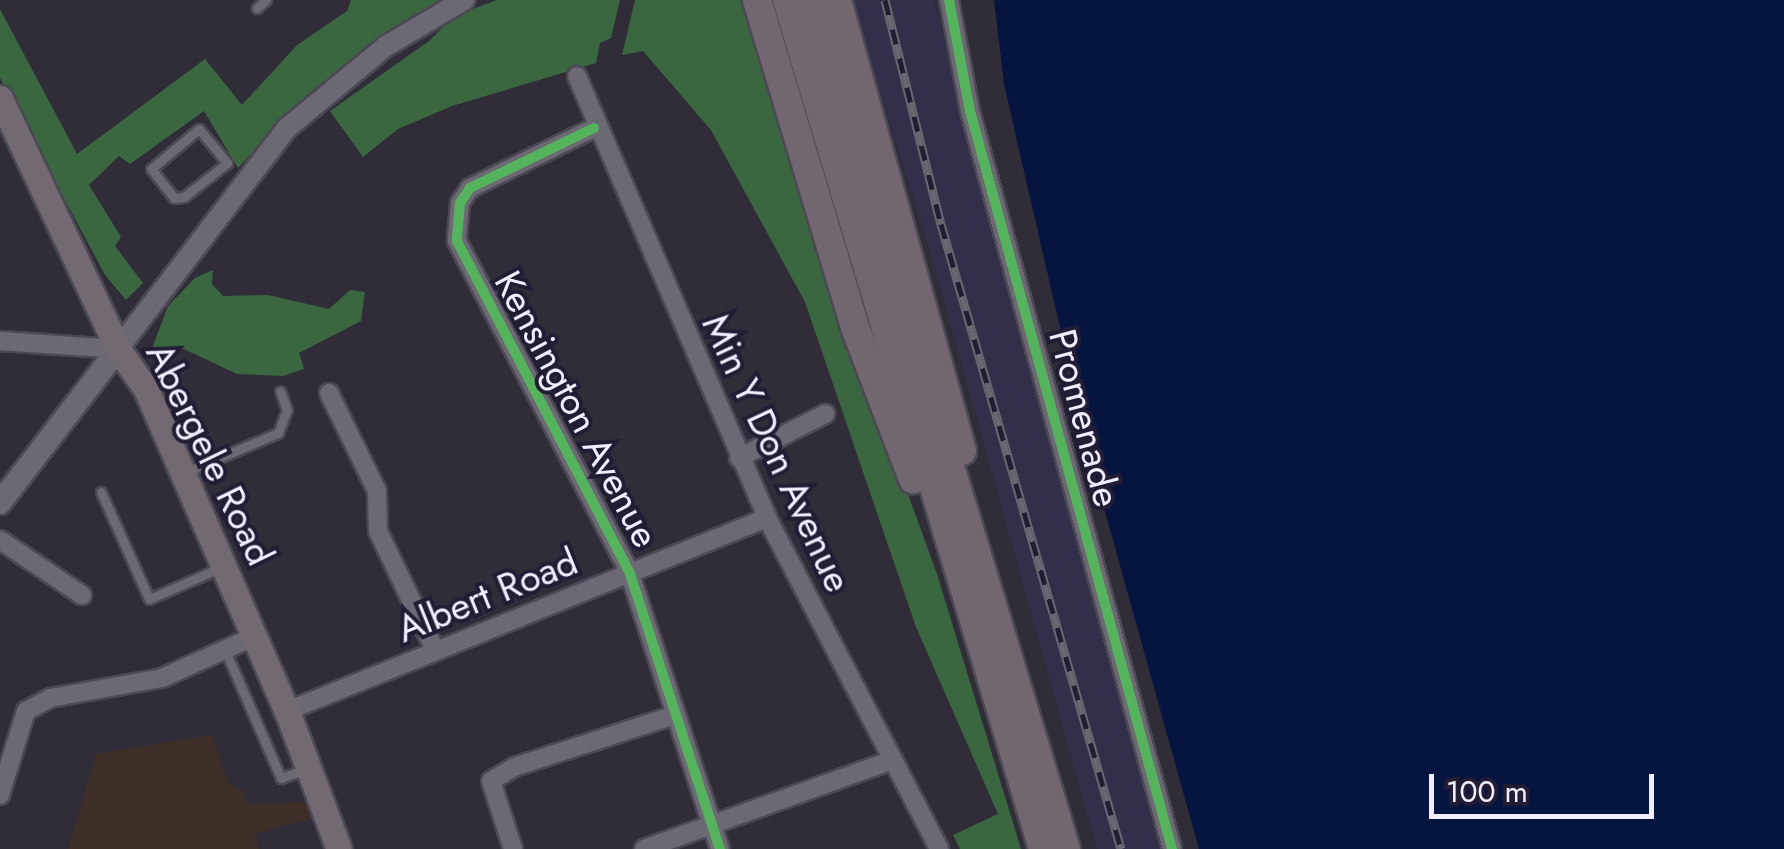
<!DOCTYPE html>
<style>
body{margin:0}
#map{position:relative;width:1784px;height:849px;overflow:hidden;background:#302d39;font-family:Jost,sans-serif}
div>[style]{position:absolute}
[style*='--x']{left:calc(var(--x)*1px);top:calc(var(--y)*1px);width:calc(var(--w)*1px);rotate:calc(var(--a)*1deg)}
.built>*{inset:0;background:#332e49}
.education>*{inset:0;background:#3d2f27}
.forest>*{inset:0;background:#3a6740}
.water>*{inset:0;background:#061440}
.roads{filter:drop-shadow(2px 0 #4c4955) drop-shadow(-2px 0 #4c4955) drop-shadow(0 2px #4c4955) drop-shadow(0 -2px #4c4955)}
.service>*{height:9px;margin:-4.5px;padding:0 4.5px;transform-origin:4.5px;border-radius:4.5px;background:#6c6974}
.minor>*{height:18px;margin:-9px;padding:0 9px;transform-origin:9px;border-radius:9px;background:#6c6974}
.tertiary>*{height:20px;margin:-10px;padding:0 10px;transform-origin:10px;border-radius:10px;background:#6c6974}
.secondary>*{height:22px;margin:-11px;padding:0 11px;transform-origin:11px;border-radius:11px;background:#6c6974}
.primary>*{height:25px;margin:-12.5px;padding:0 12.5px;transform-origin:12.5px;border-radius:12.5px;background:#736973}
.trunk>*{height:28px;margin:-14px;padding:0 14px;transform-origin:14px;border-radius:14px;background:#726670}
.rail>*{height:9px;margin-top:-4.5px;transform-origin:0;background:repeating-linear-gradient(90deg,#221d34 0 15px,#696770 0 30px);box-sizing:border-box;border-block:2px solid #696770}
.cycleway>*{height:10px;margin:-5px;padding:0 5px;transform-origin:5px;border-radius:5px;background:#56b35d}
span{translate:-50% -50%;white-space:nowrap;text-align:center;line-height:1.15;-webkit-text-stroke:8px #221d34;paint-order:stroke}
.street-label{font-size:38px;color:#f1efff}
.scale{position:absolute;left:1429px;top:774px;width:225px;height:45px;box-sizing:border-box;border:5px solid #f1efff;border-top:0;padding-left:12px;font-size:30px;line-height:35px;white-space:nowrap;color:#f1efff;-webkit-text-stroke:8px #221d34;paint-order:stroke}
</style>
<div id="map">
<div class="built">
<div style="clip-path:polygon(850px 0,934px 0,1031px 378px,1168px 849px,1097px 849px,927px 240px)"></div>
</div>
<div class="education">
<div style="clip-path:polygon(212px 735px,228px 783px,243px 791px,248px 804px,307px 802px,313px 818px,255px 834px,259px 849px,68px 849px,96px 754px)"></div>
</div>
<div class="forest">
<div style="clip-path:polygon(351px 0,453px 0,285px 117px,238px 168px,204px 111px,130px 164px,119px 156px,89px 185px,121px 237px,115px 246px,143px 283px,126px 300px,105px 275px,0 78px,0 9px,77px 154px,205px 59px,242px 105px,297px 45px,347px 11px)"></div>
<div style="clip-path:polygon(497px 0,620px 0,611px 38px,600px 43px,596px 63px,452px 106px,398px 129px,363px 157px,330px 111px,429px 41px,454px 16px)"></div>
<div style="clip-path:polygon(635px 0,745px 0,807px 216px,937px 574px,1021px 849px,960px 849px,953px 835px,998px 814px,916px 627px,805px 302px,711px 130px,643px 51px,622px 55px)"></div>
<div style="clip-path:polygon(213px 270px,212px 284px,223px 296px,268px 295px,329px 309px,350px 290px,365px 292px,361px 321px,299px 353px,304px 369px,283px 376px,237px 374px,184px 349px,150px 354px,168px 306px,195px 278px)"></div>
</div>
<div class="water">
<div style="clip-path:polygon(994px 0,1784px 0,1784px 849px,1199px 849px,1089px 454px,1004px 84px)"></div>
</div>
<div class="roads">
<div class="service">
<div style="--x:257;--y:8;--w:12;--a:-42"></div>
<div style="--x:199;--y:129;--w:44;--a:50.5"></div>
<div style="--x:227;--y:163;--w:55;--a:141.7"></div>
<div style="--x:184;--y:197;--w:10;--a:174"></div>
<div style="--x:174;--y:198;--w:37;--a:-128"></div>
<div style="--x:151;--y:169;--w:62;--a:-39.8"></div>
<div style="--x:186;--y:472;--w:100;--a:-23"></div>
<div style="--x:278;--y:433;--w:25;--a:-69"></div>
<div style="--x:287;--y:410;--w:20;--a:-110"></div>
<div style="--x:101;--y:492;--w:117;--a:65.8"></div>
<div style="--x:149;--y:599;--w:80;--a:-23.7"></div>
<div style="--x:225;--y:650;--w:140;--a:66.4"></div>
<div style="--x:281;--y:778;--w:27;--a:-20"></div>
</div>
<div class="minor">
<div style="--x:949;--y:0;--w:113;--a:79.3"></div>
<div style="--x:970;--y:111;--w:765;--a:74.69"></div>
<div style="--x:577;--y:76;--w:481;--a:66.7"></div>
<div style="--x:767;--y:518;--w:373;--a:62.5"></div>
<div style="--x:594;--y:128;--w:138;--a:154.2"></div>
<div style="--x:470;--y:188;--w:18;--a:124"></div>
<div style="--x:460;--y:203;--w:38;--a:95"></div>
<div style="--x:457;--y:241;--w:375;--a:62.5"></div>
<div style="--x:630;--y:574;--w:289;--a:71.9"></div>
<div style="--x:0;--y:341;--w:118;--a:3.9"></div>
<div style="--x:329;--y:393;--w:109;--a:63.9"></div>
<div style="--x:377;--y:491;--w:40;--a:88.6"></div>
<div style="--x:378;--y:531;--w:132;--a:64.4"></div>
<div style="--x:739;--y:458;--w:97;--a:-27.1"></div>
<div style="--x:0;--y:540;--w:99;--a:33.9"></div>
<div style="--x:287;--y:711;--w:517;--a:-21.9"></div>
<div style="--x:0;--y:795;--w:88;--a:-72.8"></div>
<div style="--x:26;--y:711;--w:27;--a:-28"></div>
<div style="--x:50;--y:698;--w:114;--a:-10.1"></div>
<div style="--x:162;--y:678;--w:102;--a:-24.3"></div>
<div style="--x:513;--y:849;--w:71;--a:-107.9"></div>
<div style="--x:491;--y:781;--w:27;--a:-31"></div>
<div style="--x:514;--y:767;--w:166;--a:-17.9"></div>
<div style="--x:644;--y:849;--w:264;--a:-19.7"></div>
</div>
<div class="tertiary">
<div style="--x:118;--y:349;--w:277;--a:-52.6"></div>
<div style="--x:286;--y:129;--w:130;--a:-39.7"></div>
<div style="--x:386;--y:46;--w:91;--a:-30.5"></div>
</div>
<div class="secondary">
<div style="--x:0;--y:503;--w:194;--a:-52.5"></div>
</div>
<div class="primary">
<div style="--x:0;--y:98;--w:277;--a:64.8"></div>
<div style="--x:118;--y:349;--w:49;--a:55"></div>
<div style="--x:146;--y:389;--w:352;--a:66.4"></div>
<div style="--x:287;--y:711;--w:147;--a:69.4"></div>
</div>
<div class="trunk">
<div style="--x:757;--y:0;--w:345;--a:73.3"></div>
<div style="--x:856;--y:330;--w:160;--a:69.1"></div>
<div style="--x:787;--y:0;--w:887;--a:73.22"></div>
<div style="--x:809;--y:0;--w:887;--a:73.16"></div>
<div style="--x:837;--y:0;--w:468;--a:74.5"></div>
</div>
</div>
<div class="rail">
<div style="--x:885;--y:0;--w:231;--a:76"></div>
<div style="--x:941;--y:224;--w:650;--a:73.93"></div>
</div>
<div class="cycleway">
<div style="--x:949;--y:0;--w:113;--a:79.3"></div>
<div style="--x:970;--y:111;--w:765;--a:74.69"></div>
<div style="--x:594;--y:128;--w:138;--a:154.2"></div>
<div style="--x:470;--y:188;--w:18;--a:124"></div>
<div style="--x:460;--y:203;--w:38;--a:95"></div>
<div style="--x:457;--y:241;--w:375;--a:62.5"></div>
<div style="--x:630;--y:574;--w:289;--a:71.9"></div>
</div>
<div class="street-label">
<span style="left:577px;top:409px;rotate:62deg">Kensington Avenue</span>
<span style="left:1085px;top:418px;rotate:75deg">Promenade</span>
<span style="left:777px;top:453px;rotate:65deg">Min Y Don Avenue</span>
<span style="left:210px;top:454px;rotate:64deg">Abergele Road</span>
<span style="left:487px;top:595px;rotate:-22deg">Albert Road</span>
</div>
<div class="scale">100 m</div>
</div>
